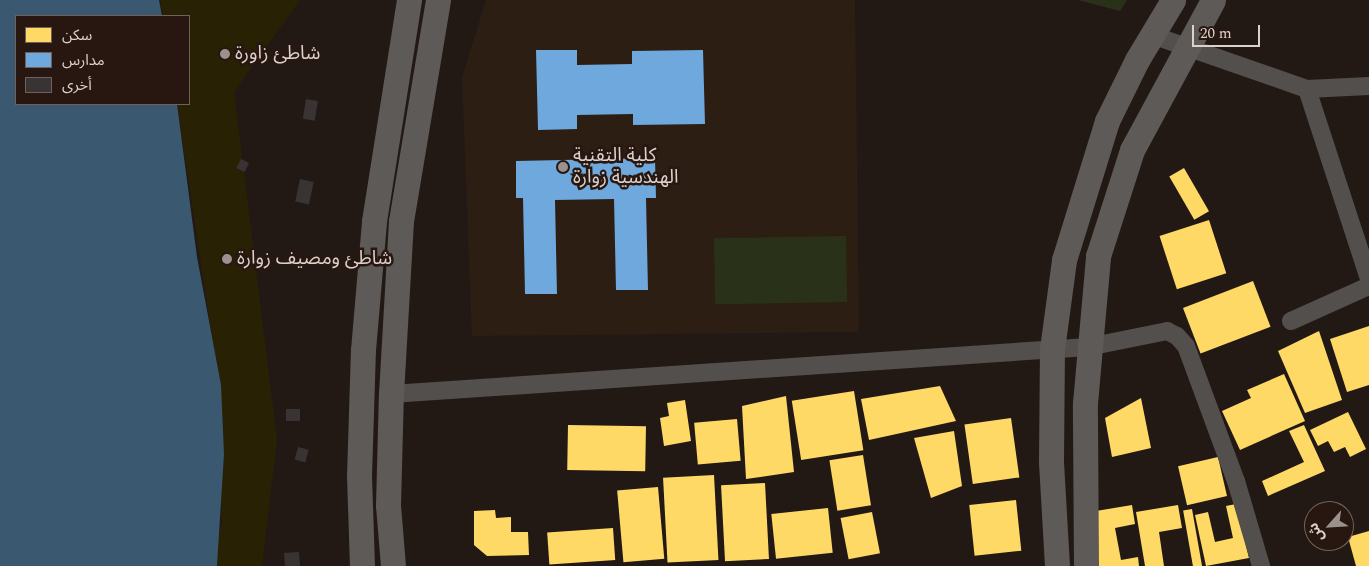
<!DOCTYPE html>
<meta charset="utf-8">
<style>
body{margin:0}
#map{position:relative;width:1369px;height:566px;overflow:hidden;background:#221915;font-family:Spectral,"Noto Sans Arabic",serif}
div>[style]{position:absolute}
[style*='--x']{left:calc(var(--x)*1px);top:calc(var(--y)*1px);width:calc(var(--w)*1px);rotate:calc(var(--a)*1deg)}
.education>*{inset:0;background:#2c1e13}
.green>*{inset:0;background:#293218;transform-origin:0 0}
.sand>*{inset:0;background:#292104}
.water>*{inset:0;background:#3a586f}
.homes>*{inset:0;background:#ffd966;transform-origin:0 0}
.schools>*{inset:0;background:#6fa8dc}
.building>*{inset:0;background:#393334;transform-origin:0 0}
.street>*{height:18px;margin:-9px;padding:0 9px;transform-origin:9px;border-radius:9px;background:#524f4c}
.secondary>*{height:25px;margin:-12.5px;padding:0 12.5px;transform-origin:12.5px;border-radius:12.5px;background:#5e5a57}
.dots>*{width:14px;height:14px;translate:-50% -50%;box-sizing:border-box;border:2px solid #271710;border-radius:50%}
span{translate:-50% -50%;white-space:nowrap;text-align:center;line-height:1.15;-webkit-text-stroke:5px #271710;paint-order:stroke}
.poi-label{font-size:19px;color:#ddd1cc}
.left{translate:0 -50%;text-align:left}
.legend{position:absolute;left:15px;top:15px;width:175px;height:90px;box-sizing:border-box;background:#271710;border:1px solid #70615b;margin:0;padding:6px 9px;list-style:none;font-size:15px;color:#ddd1cc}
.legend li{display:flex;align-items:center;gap:10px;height:25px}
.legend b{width:25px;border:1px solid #70615b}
.north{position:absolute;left:1304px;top:501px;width:50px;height:50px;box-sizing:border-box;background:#271710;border:1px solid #70615b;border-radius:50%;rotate:244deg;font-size:14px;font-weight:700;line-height:20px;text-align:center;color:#ddd1cc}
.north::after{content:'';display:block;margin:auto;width:18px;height:22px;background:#9c918c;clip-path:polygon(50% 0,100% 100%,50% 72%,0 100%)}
.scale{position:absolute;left:1192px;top:25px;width:68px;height:22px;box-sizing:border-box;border:2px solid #ddd1cc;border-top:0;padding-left:6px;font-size:15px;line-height:18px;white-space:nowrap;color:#ddd1cc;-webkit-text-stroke:4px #271710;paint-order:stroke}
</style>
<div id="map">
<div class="education">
<div style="clip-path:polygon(486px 0,855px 0,859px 332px,472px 336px,462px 77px)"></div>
</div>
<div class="green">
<div style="clip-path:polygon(1078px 0,1127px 0,1120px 11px)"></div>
<div style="left:846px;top:236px;width:66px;height:132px;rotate:89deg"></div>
</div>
<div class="sand">
<div style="clip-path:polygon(160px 0,300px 0,234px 92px,277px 440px,262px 566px,211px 566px,222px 522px,216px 364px,177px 104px,189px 104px,189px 16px,163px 16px)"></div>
</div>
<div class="water">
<div style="clip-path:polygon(0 0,159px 0,162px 16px,16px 16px,16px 104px,177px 104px,197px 257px,221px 385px,224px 454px,217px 566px,0 566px)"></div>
</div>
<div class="homes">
<div style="left:1184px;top:168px;width:50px;height:17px;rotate:60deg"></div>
<div style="left:1209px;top:220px;width:56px;height:52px;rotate:72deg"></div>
<div style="left:1253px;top:281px;width:49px;height:75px;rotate:69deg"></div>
<div style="clip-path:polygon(1369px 326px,1369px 385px,1347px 392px,1330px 339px)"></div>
<div style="clip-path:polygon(1319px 331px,1342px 400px,1305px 413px,1278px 351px)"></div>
<div style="clip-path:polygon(1284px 374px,1305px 421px,1240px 450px,1222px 411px,1251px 398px,1247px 390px)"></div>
<div style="clip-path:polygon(940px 386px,956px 421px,869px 440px,861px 399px)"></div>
<div style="left:854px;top:391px;width:60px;height:63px;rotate:81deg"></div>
<div style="clip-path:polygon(786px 396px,794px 472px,746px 479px,742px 406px)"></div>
<div style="clip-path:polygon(1141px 398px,1151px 448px,1112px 457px,1105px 418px)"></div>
<div style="clip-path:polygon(685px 400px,691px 441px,664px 446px,660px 418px,669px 416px,667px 403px)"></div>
<div style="clip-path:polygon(1348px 412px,1366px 449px,1350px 457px,1345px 447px,1334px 452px,1328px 441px,1318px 446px,1310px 430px)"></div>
<div style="left:1011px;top:418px;width:60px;height:47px;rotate:82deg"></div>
<div style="left:737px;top:419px;width:42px;height:43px;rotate:85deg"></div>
<div style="left:568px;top:425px;width:78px;height:45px;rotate:1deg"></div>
<div style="clip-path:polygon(1304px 425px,1325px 471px,1268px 496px,1262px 481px,1304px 462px,1289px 431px)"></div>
<div style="clip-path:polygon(954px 431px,962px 486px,931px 498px,914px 438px)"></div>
<div style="left:863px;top:455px;width:51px;height:34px;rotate:81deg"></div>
<div style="left:1218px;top:457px;width:40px;height:41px;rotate:77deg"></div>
<div style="left:714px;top:475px;width:85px;height:51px;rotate:87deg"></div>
<div style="left:765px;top:483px;width:76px;height:44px;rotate:87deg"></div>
<div style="left:658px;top:487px;width:72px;height:41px;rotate:85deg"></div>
<div style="left:1016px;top:500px;width:51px;height:47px;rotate:84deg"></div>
<div style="clip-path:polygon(1236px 504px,1249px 558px,1206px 566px,1195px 515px,1208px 512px,1215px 542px,1233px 538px,1226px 506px)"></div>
<div style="clip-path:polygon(1132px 505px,1135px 524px,1115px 528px,1121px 560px,1138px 557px,1139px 566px,1099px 566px,1090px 512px)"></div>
<div style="clip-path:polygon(1178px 505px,1182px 528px,1159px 532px,1164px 566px,1145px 566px,1136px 512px)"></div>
<div style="left:828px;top:508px;width:45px;height:57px;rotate:84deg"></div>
<div style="left:1192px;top:509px;width:58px;height:9px;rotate:80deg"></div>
<div style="clip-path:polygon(495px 510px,496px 518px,511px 517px,511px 532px,528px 532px,529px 555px,487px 556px,474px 545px,474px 511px)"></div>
<div style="left:872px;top:512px;width:42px;height:32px;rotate:79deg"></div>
<div style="left:613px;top:528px;width:32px;height:66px;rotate:86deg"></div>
<div style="clip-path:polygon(1369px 531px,1369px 566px,1356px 566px,1348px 537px)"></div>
</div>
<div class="schools">
<div style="clip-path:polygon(536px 50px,577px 50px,577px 65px,632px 64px,632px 51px,703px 50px,705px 124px,633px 125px,633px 114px,577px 115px,577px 129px,538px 130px)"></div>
<div style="clip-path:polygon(655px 158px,656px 198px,646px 198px,648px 290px,616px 290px,614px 199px,555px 200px,557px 294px,525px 294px,523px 198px,516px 198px,516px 161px)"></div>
</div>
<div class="building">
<div style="left:306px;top:99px;width:12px;height:20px;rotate:9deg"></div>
<div style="left:241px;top:159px;width:9px;height:10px;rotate:27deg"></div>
<div style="left:300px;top:179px;width:14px;height:23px;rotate:12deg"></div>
<div style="left:286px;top:409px;width:14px;height:12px"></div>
<div style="left:298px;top:447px;width:11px;height:13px;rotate:15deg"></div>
<div style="left:299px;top:552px;width:14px;height:15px;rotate:86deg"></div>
</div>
<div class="street">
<div style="--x:1152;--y:35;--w:164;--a:19.2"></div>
<div style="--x:1307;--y:89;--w:62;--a:-2.8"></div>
<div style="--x:1307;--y:89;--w:200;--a:71.9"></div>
<div style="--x:1291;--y:321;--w:85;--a:-24.2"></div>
<div style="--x:391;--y:394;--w:699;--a:-3.86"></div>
<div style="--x:1088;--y:347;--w:81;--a:-11.4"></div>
<div style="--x:1167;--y:331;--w:11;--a:27"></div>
<div style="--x:1177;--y:336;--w:13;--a:48"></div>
<div style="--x:1186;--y:346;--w:144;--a:69.7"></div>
<div style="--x:1236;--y:481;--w:89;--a:73.6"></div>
</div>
<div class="secondary">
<div style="--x:362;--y:566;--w:90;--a:-91.9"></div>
<div style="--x:359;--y:476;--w:126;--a:-88.2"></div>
<div style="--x:363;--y:350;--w:129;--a:-85.1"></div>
<div style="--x:374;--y:221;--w:224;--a:-81"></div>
<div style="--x:393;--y:566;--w:61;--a:-94.7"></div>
<div style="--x:388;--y:505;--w:111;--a:-88.5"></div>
<div style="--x:391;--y:394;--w:173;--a:-86.7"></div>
<div style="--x:401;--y:221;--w:224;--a:-80.5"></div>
<div style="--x:1057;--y:566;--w:105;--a:-93.3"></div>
<div style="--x:1051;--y:461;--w:112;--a:-89.5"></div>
<div style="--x:1052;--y:349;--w:90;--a:-82.3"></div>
<div style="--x:1064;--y:260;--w:145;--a:-72.8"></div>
<div style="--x:1107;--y:121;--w:68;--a:-63.8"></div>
<div style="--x:1137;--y:60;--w:70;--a:-59"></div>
<div style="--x:1086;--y:566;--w:163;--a:-90.4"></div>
<div style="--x:1085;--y:403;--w:148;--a:-84.9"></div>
<div style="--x:1098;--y:256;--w:111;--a:-72.2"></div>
<div style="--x:1132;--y:150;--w:170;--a:-61.6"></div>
</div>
<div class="dots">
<div style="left:225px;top:54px;background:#9c918c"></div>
<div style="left:563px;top:167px;background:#9c918c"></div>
<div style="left:227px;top:259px;background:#9c918c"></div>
</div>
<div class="poi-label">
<span class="left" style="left:235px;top:54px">شاطئ زاورة</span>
<span class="left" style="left:573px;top:167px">كلية التقنية<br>الهندسية زوارة</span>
<span class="left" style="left:237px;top:259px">شاطئ ومصيف زوارة</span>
</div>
<ul class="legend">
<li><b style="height:14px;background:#ffd966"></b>سكن</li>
<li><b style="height:14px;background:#6fa8dc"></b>مدارس</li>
<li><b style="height:14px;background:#393334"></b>أخرى</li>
</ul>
<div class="north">ش</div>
<div class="scale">20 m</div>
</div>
